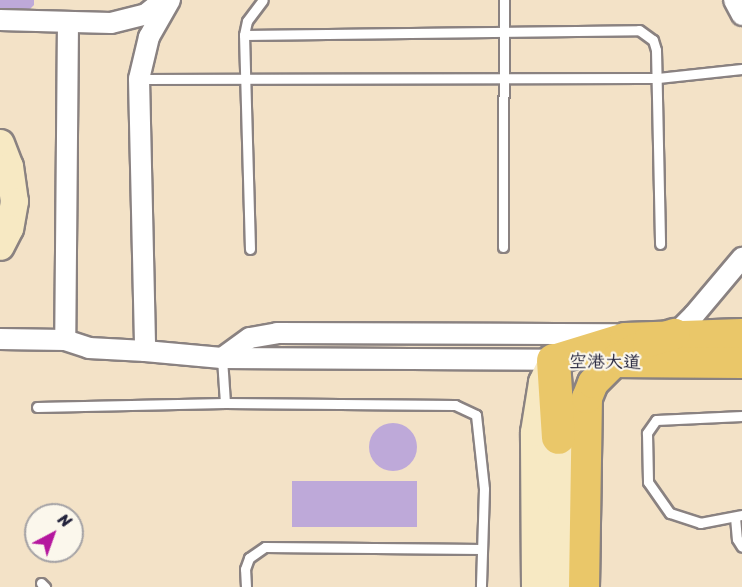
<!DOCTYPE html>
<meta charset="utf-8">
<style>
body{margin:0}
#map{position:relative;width:742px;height:587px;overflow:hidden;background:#f3e2c7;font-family:Sriracha,"LXGW WenKai TC",sans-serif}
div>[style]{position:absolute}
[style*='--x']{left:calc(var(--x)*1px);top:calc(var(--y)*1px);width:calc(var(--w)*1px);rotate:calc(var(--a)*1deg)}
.building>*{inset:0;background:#bea9d9;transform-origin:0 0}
.round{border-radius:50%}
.roads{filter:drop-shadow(2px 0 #8a8281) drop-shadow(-2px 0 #8a8281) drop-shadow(0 2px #8a8281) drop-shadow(0 -2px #8a8281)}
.lane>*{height:9px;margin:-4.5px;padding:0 4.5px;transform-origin:4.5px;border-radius:4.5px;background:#fff}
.street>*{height:20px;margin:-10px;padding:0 10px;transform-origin:10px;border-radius:10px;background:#fff}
.secondary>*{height:27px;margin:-13.5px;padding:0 13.5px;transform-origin:13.5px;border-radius:13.5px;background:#f7e9c3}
.primary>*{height:30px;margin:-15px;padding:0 15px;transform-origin:15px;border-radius:15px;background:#eac769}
.highway>*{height:33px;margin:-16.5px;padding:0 16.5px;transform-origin:16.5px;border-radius:16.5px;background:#eac769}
span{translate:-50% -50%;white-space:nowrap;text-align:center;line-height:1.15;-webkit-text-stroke:4.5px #fbf7ec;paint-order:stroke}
.street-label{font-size:18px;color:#22223b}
.north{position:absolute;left:24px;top:503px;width:60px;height:60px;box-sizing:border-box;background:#fbf7ec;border:2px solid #a4a2a5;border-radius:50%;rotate:41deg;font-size:16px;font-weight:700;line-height:24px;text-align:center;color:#22223b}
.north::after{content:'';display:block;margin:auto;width:21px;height:27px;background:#b5179e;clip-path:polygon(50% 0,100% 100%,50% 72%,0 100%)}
</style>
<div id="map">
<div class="building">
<div style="clip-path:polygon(0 0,34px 0,34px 5px,23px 16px,0 15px)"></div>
<div class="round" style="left:369px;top:423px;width:48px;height:48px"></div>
<div style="left:292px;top:481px;width:125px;height:46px"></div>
</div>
<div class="roads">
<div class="lane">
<div style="--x:244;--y:35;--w:395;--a:-0.7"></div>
<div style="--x:639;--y:30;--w:17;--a:36"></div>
<div style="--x:653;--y:40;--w:10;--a:73"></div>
<div style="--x:656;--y:50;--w:194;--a:88.8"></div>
<div style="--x:139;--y:79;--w:519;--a:-0.11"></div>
<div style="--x:658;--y:78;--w:84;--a:-6.1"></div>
<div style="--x:503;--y:247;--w:247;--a:-89.8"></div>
<div style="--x:250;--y:249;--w:214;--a:-91.6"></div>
<div style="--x:244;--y:35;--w:14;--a:-78"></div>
<div style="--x:247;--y:21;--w:26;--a:-53"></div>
<div style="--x:222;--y:358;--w:45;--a:86.2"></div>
<div style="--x:225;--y:403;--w:230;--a:0.5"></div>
<div style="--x:455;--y:405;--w:23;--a:25"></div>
<div style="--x:476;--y:415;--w:74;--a:83.8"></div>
<div style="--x:484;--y:489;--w:98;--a:91.8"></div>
<div style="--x:37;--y:407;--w:188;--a:-1.2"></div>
<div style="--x:742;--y:416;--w:86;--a:177.3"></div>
<div style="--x:656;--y:420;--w:16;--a:125"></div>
<div style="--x:647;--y:433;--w:49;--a:88.8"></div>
<div style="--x:648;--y:482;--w:38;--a:55"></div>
<div style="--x:670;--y:513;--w:32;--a:18"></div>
<div style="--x:700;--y:523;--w:43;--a:-10.8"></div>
<div style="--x:735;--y:517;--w:22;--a:85"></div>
<div style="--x:737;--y:539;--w:9;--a:58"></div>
<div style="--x:41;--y:583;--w:6;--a:45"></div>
<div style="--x:246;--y:587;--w:18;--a:-93"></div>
<div style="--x:245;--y:569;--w:12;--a:-70"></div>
<div style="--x:249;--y:558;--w:19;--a:-35"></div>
<div style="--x:265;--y:547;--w:217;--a:0.5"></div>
</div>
<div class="street">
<div style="--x:170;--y:0;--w:43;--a:119.6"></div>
<div style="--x:149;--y:37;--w:43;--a:103.4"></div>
<div style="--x:139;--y:79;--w:272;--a:88.7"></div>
<div style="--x:145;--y:351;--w:77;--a:5.2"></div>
<div style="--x:222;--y:358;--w:331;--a:0.3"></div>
<div style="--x:734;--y:0;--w:17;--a:62"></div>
<div style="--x:0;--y:20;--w:111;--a:1.5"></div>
<div style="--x:111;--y:23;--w:36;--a:-14"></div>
<div style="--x:146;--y:14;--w:22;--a:-39"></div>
<div style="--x:68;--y:22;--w:318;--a:90.5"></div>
<div style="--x:65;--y:340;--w:25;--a:18"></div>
<div style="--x:89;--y:348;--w:56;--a:3.1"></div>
<div style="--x:668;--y:334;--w:7;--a:0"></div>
<div style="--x:675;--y:334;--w:27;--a:-45"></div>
<div style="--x:694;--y:315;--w:75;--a:-49.9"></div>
<div style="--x:0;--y:339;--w:65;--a:0.9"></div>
<div style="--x:222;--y:358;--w:34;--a:-36"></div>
<div style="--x:250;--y:338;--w:27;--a:-10"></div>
<div style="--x:277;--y:333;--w:338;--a:0.2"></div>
</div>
<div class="secondary">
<div style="--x:0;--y:143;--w:25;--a:69"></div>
<div style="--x:9;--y:166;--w:35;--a:82"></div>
<div style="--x:14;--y:201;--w:27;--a:100"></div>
<div style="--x:9;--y:228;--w:20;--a:117"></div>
<div style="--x:558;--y:437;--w:150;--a:89.6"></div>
<div style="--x:535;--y:587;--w:155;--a:-90.4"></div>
<div style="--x:534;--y:432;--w:51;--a:-80.9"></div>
<div style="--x:542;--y:382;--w:23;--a:-65"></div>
</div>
<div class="primary">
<div style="--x:553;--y:360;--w:75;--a:-17"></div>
<div style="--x:625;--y:338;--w:117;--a:-2"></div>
<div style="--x:613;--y:362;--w:129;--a:0.4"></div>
<div style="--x:584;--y:587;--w:189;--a:-89.1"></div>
<div style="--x:587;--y:398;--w:16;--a:-68"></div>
<div style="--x:593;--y:383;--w:34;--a:-45"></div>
<div style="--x:617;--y:359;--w:35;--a:-29"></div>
<div style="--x:648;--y:342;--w:28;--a:-17"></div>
</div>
<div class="highway">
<div style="--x:553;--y:360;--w:77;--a:86.3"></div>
</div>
</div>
<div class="street-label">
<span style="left:605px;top:362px;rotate:1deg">空港大道</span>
</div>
<div class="north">N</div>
</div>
